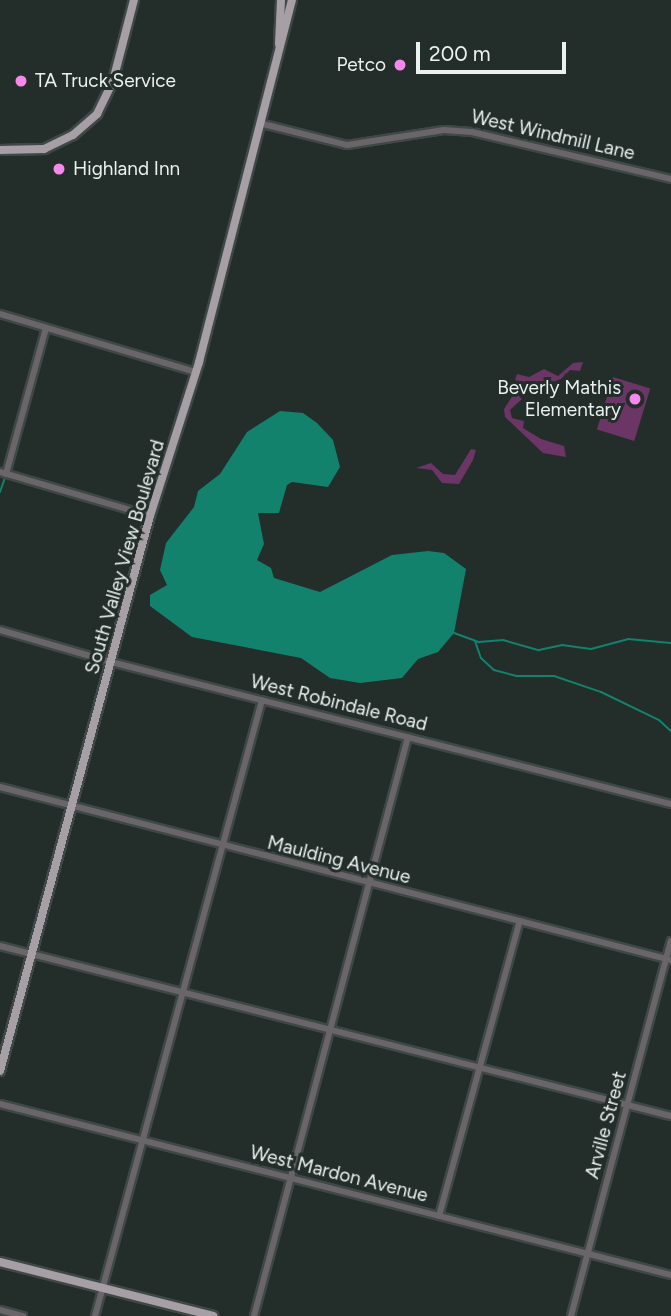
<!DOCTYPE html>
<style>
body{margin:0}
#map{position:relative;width:671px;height:1316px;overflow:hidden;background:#232d2a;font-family:Figtree,sans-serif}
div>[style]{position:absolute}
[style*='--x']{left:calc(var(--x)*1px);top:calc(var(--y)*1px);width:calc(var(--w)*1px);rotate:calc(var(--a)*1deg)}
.green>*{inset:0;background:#6b3565;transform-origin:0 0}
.water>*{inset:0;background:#12826d}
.stream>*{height:2px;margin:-1px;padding:0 1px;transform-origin:1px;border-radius:1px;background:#12826d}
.roads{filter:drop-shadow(2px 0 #3f4846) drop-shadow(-2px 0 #3f4846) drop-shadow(0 2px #3f4846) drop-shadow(0 -2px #3f4846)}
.minor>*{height:6px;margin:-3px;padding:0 3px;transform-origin:3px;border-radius:3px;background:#696568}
.major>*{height:8px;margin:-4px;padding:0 4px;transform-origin:4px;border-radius:4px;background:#a69fa5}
.dots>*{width:19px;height:19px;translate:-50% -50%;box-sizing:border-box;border:4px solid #232d2a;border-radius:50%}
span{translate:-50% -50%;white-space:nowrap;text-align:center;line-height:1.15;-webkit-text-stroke:6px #232d2a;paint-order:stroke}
.poi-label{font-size:19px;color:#eaf1ef}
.right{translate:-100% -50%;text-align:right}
.left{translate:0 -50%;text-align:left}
.street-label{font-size:19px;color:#eaf1ef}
.scale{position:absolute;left:416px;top:42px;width:150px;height:32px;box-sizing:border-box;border:4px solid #eaf1ef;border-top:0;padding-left:9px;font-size:21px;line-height:24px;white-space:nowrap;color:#eaf1ef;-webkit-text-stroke:5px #232d2a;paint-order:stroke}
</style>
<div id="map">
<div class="green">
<div style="clip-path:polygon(583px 362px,580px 371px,570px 370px,561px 379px,542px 386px,515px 380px,517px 374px,529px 377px,544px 369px,558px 376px,573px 363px)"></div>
<div style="left:613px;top:377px;width:39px;height:55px;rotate:17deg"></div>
<div style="clip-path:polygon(515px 392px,522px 399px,510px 410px,512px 418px,524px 421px,523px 428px,541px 439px,564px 446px,566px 457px,543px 453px,505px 417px,504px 409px)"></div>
<div style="clip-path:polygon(471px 449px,476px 450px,473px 460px,459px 484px,442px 483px,432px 470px,416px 468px,431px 463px,443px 474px,455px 475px)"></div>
</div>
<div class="water">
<div style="clip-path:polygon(280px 411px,303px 413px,317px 423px,333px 440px,340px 467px,328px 487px,292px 482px,287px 485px,279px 513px,258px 513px,264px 544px,257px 560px,271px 568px,274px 578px,320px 592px,392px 555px,428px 551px,444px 553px,466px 569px,454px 633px,438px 652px,418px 659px,402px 678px,360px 683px,330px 678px,301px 658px,192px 637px,150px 606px,150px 595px,167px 585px,160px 570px,166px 543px,194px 507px,198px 491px,220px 474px,247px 432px)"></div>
</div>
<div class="stream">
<div style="--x:0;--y:492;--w:18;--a:-71"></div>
<div style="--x:454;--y:633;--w:27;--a:20"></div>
<div style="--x:479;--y:642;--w:24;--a:-5"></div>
<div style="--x:503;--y:640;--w:37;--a:16"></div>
<div style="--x:539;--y:650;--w:24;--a:-12"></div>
<div style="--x:562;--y:645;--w:29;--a:8"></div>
<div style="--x:591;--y:649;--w:38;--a:-15"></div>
<div style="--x:628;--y:639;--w:43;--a:5.3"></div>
<div style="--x:475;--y:641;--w:18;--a:71"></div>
<div style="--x:481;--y:658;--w:18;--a:43"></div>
<div style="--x:494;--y:670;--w:24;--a:15"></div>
<div style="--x:517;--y:676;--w:37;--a:0"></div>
<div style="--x:554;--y:676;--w:50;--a:18.8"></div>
<div style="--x:601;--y:692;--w:64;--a:25.8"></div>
<div style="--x:659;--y:720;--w:16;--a:43"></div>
</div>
<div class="roads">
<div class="minor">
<div style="--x:263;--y:124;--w:87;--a:14"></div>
<div style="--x:347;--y:145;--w:98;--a:-8.8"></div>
<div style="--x:444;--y:130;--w:28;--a:4"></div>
<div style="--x:472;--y:132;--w:204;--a:13.3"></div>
<div style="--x:0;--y:314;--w:204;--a:16.5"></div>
<div style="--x:0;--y:472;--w:156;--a:16.3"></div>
<div style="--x:6;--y:474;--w:151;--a:-74.7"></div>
<div style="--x:0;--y:630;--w:116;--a:16.1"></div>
<div style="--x:111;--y:662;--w:578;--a:14.23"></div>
<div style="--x:0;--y:787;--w:693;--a:14.46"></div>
<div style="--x:0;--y:946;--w:692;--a:14.22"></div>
<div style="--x:0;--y:1104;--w:692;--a:14.3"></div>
<div style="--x:439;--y:1216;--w:304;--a:-74.7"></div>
<div style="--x:0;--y:1310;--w:24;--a:15"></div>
<div style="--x:95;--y:1316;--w:638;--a:-74.83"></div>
<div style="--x:254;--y:1316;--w:599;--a:-75.11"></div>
<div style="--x:571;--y:1316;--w:388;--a:-75.1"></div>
</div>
<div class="major">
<div style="--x:279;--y:44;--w:44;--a:-87.4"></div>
<div style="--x:0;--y:150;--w:44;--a:-1.3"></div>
<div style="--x:44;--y:149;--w:32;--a:-26"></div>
<div style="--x:73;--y:135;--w:32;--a:-41"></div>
<div style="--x:97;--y:114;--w:37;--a:-64"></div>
<div style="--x:113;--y:81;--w:84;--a:-75.5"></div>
<div style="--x:0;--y:1071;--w:575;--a:-74.88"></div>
<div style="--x:150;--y:516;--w:162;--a:-72.3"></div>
<div style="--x:199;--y:362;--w:374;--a:-75.6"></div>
<div style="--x:0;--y:1262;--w:220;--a:14.2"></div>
</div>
</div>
<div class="dots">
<div style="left:400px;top:65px;background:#f788eb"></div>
<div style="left:21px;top:81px;background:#f788eb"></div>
<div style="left:59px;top:169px;background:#f788eb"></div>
<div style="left:635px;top:399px;background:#f788eb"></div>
</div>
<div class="poi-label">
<span class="right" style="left:386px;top:65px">Petco</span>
<span class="left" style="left:35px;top:81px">TA Truck Service</span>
<span class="left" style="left:73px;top:169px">Highland Inn</span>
<span class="right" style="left:621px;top:399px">Beverly Mathis<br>Elementary</span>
</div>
<div class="street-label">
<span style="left:553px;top:135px;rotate:13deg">West Windmill Lane</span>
<span style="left:125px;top:557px;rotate:-74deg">South Valley View Boulevard</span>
<span style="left:339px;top:703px;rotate:14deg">West Robindale Road</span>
<span style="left:339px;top:860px;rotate:14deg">Maulding Avenue</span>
<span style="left:606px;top:1125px;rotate:-75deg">Arville Street</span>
<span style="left:339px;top:1174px;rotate:14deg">West Mardon Avenue</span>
</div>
<div class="scale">200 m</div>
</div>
